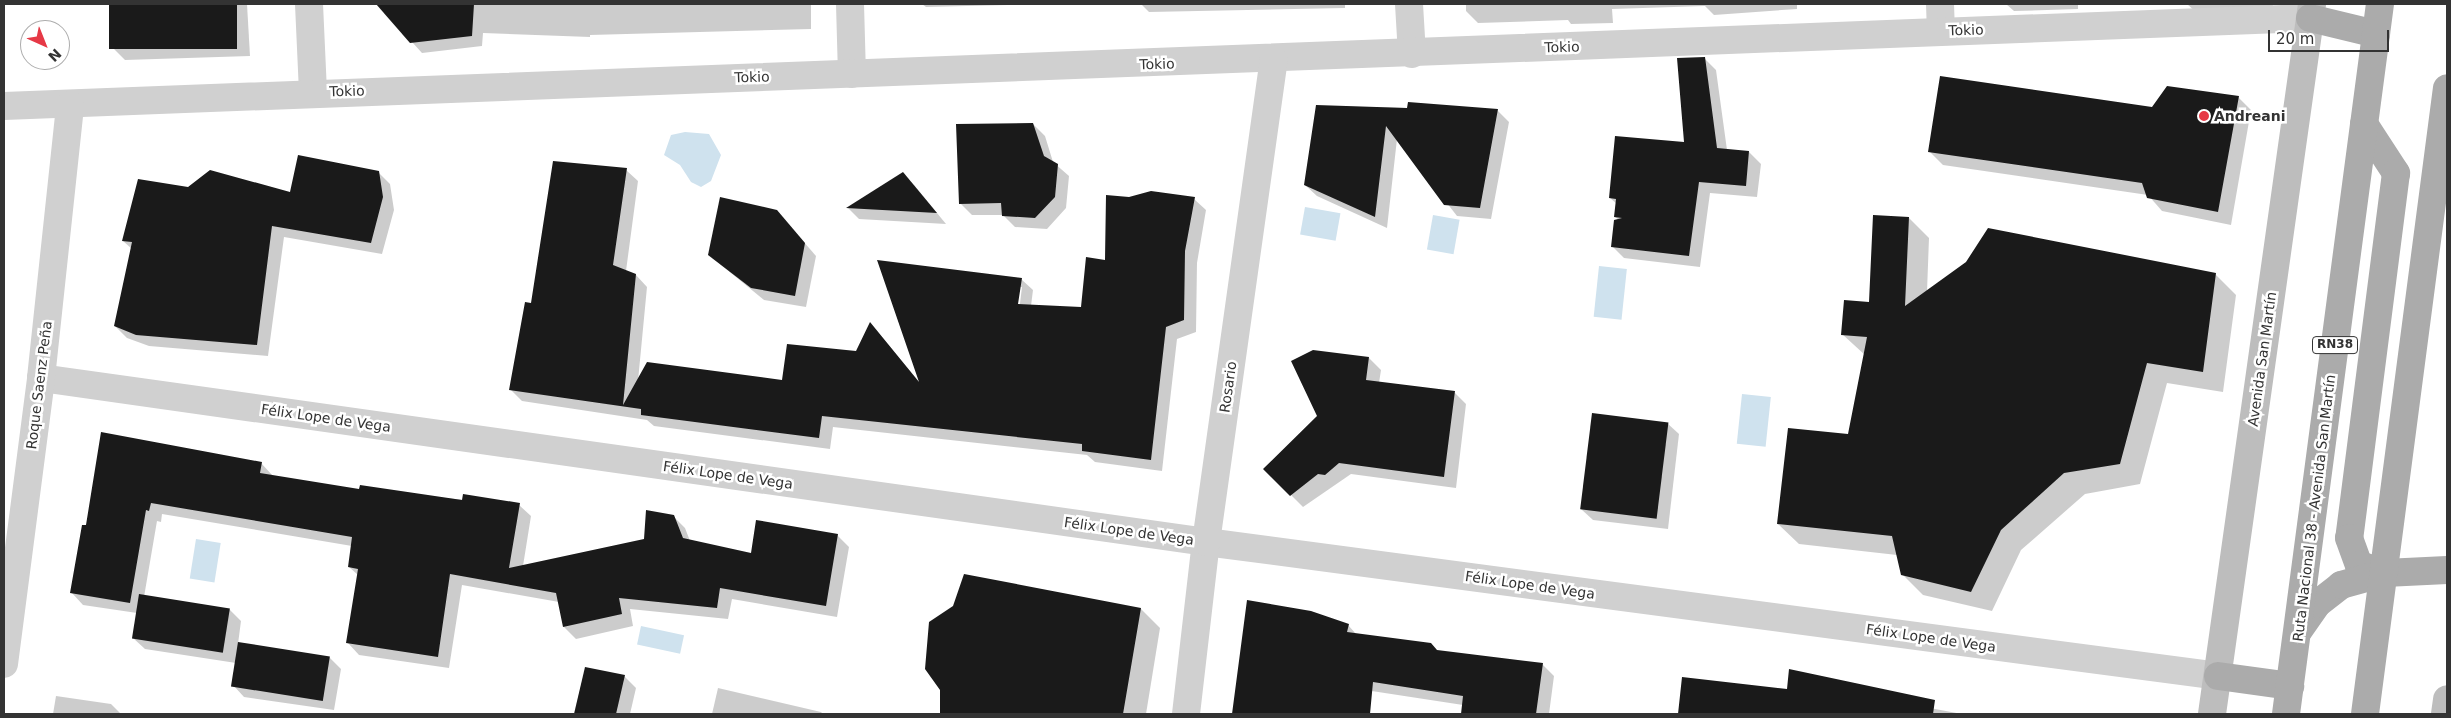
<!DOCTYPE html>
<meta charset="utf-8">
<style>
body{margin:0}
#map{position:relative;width:2451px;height:718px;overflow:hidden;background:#fff;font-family:"DejaVu Sans",sans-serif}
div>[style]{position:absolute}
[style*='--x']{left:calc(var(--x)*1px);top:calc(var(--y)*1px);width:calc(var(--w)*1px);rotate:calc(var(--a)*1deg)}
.water>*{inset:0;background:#cfe2ee;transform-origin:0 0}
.shadow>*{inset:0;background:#0003}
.building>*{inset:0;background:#1a1a1a;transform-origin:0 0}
.street>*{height:28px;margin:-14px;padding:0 14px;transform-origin:14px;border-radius:14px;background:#d0d0d0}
.secondary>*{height:28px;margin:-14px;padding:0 14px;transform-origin:14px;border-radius:14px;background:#bdbdbd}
.primary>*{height:28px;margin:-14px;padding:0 14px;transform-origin:14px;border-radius:14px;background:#ababab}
.dots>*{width:14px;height:14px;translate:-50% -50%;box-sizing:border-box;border:2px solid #fff;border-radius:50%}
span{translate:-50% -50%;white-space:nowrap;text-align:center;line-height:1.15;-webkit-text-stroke:5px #fff;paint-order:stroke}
.shield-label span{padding:1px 4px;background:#fff;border:1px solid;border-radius:4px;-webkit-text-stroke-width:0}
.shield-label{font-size:12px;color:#333;font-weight:700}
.street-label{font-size:14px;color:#333}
.poi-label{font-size:14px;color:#333;font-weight:700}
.left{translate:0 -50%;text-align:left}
.frame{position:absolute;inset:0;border:5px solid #333;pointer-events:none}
.north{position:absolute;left:20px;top:20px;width:50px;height:50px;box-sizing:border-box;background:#fff;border:1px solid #adadad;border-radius:50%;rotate:136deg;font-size:14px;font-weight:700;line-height:20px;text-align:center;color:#333}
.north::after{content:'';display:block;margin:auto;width:18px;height:22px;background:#e63946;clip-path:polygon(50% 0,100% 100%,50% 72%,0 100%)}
.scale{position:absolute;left:2268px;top:30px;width:121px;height:22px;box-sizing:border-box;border:2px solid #333;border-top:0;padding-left:6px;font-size:15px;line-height:18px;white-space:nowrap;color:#333;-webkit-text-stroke:4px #fff;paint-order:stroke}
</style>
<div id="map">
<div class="water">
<div style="clip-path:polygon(685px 132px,709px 134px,721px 155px,711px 181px,701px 187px,691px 182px,680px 165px,664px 155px,671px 135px)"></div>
<div style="left:1305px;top:207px;width:36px;height:28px;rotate:10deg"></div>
<div style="left:1433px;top:215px;width:27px;height:35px;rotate:10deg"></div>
<div style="left:1599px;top:266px;width:28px;height:51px;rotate:6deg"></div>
<div style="left:1742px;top:394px;width:29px;height:50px;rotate:6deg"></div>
<div style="left:196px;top:539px;width:25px;height:40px;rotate:9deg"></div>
<div style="left:641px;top:626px;width:44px;height:19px;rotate:12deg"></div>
</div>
<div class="shadow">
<div style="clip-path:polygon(111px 4px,247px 4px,250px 56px,125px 60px,114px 49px)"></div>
<div style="clip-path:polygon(382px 4px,811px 4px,811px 29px,590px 35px,590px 37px,483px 33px,482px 46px,422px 53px,383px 10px)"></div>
<div style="clip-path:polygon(922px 4px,1008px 4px,1008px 5px,926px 7px)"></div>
<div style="clip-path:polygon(1141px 4px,1345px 4px,1345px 8px,1149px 12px)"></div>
<div style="clip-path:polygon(1466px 4px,1797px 4px,1797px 9px,1714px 15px,1705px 6px,1612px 9px,1613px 23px,1571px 24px,1568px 20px,1478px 23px,1466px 11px)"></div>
<div style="clip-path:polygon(2006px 4px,2078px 4px,2078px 9px,2014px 11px)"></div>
<div style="clip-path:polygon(2187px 4px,2273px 4px,2271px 19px,2197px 13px)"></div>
<div style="clip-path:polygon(1704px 58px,1716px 70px,1727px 150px,1749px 152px,1761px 164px,1757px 197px,1710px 193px,1700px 267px,1624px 258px,1612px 246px,1619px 220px,1615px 217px,1617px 204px,1610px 198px,1685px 143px)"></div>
<div style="clip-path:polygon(2238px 97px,2251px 110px,2231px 225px,2162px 211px,2148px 195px,1943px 165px,1930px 152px,2153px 109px)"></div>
<div style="clip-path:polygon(1317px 106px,1497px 110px,1509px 122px,1491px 219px,1457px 216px,1397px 139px,1387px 228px,1317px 196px,1305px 185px)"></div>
<div style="clip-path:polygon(1033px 124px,1045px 136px,1053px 162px,1069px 176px,1066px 208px,1047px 229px,1015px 227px,1003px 215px,972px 215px,960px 203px)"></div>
<div style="clip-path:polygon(evenodd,626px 170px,638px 181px,626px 271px,636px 275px,647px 287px,638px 381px,783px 381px,856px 352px,881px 336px,920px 383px,1021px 279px,1033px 290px,1031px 306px,1082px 308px,1106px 262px,1194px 199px,1206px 210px,1197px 263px,1196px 332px,1177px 339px,1162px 471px,1095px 462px,1087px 455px,833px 427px,830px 449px,654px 426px,647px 420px,522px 401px,511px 390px,532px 304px,626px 170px,1019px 287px,1022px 287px,1019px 311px,1016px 310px,1019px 287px)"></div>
<div style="clip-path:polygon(378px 172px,390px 184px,394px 210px,382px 254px,284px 237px,268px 356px,149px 346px,127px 338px,115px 326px,132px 249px,123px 241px,188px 188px,290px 194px)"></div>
<div style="clip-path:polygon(902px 174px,914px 185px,946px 224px,859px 219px,848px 208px)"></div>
<div style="clip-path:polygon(777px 211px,816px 256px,806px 307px,764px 300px,709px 255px)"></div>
<div style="clip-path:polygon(1909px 218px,1929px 238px,1927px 292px,2215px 274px,2236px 295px,2223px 392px,2167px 383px,2140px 484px,2085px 494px,2021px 550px,1992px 611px,1923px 595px,1902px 574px,1897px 555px,1799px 544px,1778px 524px,1849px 436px,1865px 355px,1842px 334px,1870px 304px)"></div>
<div style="clip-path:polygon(1313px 351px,1369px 358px,1381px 370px,1379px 383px,1455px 393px,1466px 404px,1456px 488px,1351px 474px,1303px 507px,1265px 469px,1319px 416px)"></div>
<div style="clip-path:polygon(1667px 423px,1679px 434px,1668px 529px,1593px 520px,1581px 509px)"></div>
<div style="clip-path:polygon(102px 433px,261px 463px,273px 476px,360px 490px,519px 505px,531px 516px,523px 566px,645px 540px,673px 516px,685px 528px,690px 541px,752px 555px,837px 535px,849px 547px,837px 617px,732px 599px,728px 619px,630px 609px,633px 626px,576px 639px,564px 627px,559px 602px,462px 585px,449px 668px,359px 655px,348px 643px,358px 575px,349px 567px,352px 546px,162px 514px,161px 522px,157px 521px,144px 597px,230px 610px,241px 621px,238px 644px,329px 657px,341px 669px,334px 710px,244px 697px,233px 685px,236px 663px,145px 649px,133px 638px,137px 613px,83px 605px,72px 593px,87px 527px)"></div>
<div style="clip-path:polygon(964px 576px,1141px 609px,1160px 628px,1146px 714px,941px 714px,941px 689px,954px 607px)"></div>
<div style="clip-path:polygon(1248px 602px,1348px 625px,1357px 635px,1437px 651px,1542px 664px,1554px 676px,1549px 714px,1462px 714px,1463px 705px,1326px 684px,1319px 714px,1233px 714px)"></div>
<div style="clip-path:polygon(624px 676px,636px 688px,630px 714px,576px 712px)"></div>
<div style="clip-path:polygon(1683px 678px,1903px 703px,1962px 714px,1679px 714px)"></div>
<div style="clip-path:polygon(718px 688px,821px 712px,823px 714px,712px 714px)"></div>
<div style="clip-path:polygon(56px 696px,111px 704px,121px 714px,53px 714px)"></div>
</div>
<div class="building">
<div style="left:109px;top:4px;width:128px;height:45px"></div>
<div style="clip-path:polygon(376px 4px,474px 4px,472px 36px,410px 43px)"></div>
<div style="clip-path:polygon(1705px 57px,1717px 148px,1749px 151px,1746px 186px,1699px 182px,1689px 256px,1611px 247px,1614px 220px,1622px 218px,1614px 217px,1616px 199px,1609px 198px,1615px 136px,1684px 142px,1677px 58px)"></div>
<div style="clip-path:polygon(1940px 76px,2152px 107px,2167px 86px,2239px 96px,2218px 212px,2147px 198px,2142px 183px,1928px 152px)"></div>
<div style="clip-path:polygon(1408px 102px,1498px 109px,1480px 208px,1444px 205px,1386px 126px,1375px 217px,1304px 185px,1316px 105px,1407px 108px)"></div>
<div style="clip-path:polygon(1033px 123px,1044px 156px,1058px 164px,1055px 197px,1035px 218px,1002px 216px,1001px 203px,959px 204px,956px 124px)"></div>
<div style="clip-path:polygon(298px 155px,379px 171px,383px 197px,371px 243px,272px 226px,257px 345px,136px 335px,114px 326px,132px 242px,122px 241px,138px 179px,188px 187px,210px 170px,290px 192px)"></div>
<div style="clip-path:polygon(553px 161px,627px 168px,613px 265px,636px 274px,623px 405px,647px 362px,782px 380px,787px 344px,856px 351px,870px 322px,919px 382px,877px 260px,1022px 278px,1018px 304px,1081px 307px,1086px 257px,1105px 260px,1106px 195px,1129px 197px,1151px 191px,1195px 197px,1185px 251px,1184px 320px,1166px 327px,1151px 460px,1082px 451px,1082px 444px,822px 416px,819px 438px,641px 415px,641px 409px,509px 390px,525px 302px,531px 303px)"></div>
<div style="clip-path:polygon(903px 172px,937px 213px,846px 208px)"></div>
<div style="clip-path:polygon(720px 197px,777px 210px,805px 243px,795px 296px,751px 288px,708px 255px)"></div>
<div style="clip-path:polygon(1873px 215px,1909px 217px,1905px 306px,1966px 262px,1988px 228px,2216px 273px,2203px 372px,2147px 363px,2120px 464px,2064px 473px,2001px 530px,1971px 592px,1901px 575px,1892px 536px,1777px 524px,1788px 428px,1848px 434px,1867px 337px,1841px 335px,1844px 300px,1869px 302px)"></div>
<div style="clip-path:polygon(1313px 350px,1369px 357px,1366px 380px,1455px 391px,1444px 477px,1339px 463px,1325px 475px,1318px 474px,1290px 496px,1263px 469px,1317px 416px,1291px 361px)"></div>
<div style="left:1592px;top:413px;width:77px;height:97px;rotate:7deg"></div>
<div style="clip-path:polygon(101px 432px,262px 462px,260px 473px,359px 489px,360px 485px,462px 500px,463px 494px,520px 503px,509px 568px,644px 539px,646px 510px,674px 515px,683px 538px,751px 553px,756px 520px,838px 534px,826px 606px,720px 588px,717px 608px,619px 598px,622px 614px,563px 627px,556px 593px,450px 574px,438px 657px,346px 643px,358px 569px,348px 567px,352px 537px,151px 503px,149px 511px,146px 510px,130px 603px,70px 593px,82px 525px,86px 525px)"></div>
<div style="clip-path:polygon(964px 574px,1141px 608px,1123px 714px,940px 714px,940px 690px,925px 669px,929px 622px,953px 606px)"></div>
<div style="left:139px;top:594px;width:92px;height:45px;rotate:9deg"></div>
<div style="clip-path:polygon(1247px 600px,1311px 611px,1349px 624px,1347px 632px,1431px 643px,1437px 650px,1543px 663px,1536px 714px,1461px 714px,1463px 696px,1373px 682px,1370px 714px,1232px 714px)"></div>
<div style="left:238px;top:642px;width:93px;height:45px;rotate:9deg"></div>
<div style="clip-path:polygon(585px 667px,625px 675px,616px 714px,574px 714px)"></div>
<div style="clip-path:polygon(1789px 669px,1935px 700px,1933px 714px,1678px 714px,1682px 677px,1787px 689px)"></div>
</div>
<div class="street">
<div style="--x:309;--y:4;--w:89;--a:87.4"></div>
<div style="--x:850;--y:4;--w:70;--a:88.4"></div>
<div style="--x:1409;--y:4;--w:50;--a:86.6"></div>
<div style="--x:1940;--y:4;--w:27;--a:88"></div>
<div style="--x:4;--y:106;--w:2308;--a:-2.19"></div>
<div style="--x:41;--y:378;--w:1176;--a:8.01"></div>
<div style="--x:1206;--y:542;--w:1021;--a:7.54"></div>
<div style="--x:4;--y:664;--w:288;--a:-82.6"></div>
<div style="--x:41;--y:378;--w:275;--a:-83.9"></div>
<div style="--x:1186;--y:714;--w:173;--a:-83.4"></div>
<div style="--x:1206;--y:542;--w:487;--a:-82"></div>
</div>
<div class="secondary">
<div style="--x:2212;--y:714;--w:717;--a:-81.98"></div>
<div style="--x:2445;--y:714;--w:15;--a:-82"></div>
</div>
<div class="primary">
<div style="--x:2310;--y:18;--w:68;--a:13.6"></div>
<div style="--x:2364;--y:124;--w:59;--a:56.9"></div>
<div style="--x:2396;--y:173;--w:368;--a:97.3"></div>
<div style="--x:2349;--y:538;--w:29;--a:70"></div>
<div style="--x:2359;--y:565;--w:27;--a:17"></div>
<div style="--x:2299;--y:630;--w:32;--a:-55"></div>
<div style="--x:2317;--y:604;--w:31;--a:-38"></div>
<div style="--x:2341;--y:585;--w:46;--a:-15.3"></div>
<div style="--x:2385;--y:573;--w:62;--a:-2.8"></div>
<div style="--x:2218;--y:676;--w:73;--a:7.9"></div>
<div style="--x:2286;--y:714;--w:716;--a:-82.46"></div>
<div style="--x:2365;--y:714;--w:631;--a:-82.54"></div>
</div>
<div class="dots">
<div style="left:2204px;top:116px;background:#e63946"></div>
</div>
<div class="shield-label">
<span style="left:2335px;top:345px">RN38</span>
</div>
<div class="street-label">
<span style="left:1966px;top:30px;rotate:-2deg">Tokio</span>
<span style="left:1562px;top:47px;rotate:-2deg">Tokio</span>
<span style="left:1157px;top:64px;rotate:-2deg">Tokio</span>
<span style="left:752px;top:77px;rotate:-2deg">Tokio</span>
<span style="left:347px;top:91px;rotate:-2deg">Tokio</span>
<span style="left:2262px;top:359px;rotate:-82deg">Avenida San Martín</span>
<span style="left:39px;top:385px;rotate:-83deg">Roque Saenz Peña</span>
<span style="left:1228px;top:387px;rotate:-82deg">Rosario</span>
<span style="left:326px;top:418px;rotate:8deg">Félix Lope de Vega</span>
<span style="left:728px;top:475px;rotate:8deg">Félix Lope de Vega</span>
<span style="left:2314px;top:508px;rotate:-83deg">Ruta Nacional 38 - Avenida San Martín</span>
<span style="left:1129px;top:531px;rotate:8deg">Félix Lope de Vega</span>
<span style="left:1530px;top:585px;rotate:8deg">Félix Lope de Vega</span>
<span style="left:1931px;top:638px;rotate:8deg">Félix Lope de Vega</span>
</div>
<div class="poi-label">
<span class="left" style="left:2214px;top:116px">Andreani</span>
</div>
<div class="frame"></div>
<div class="north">N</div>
<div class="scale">20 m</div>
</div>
